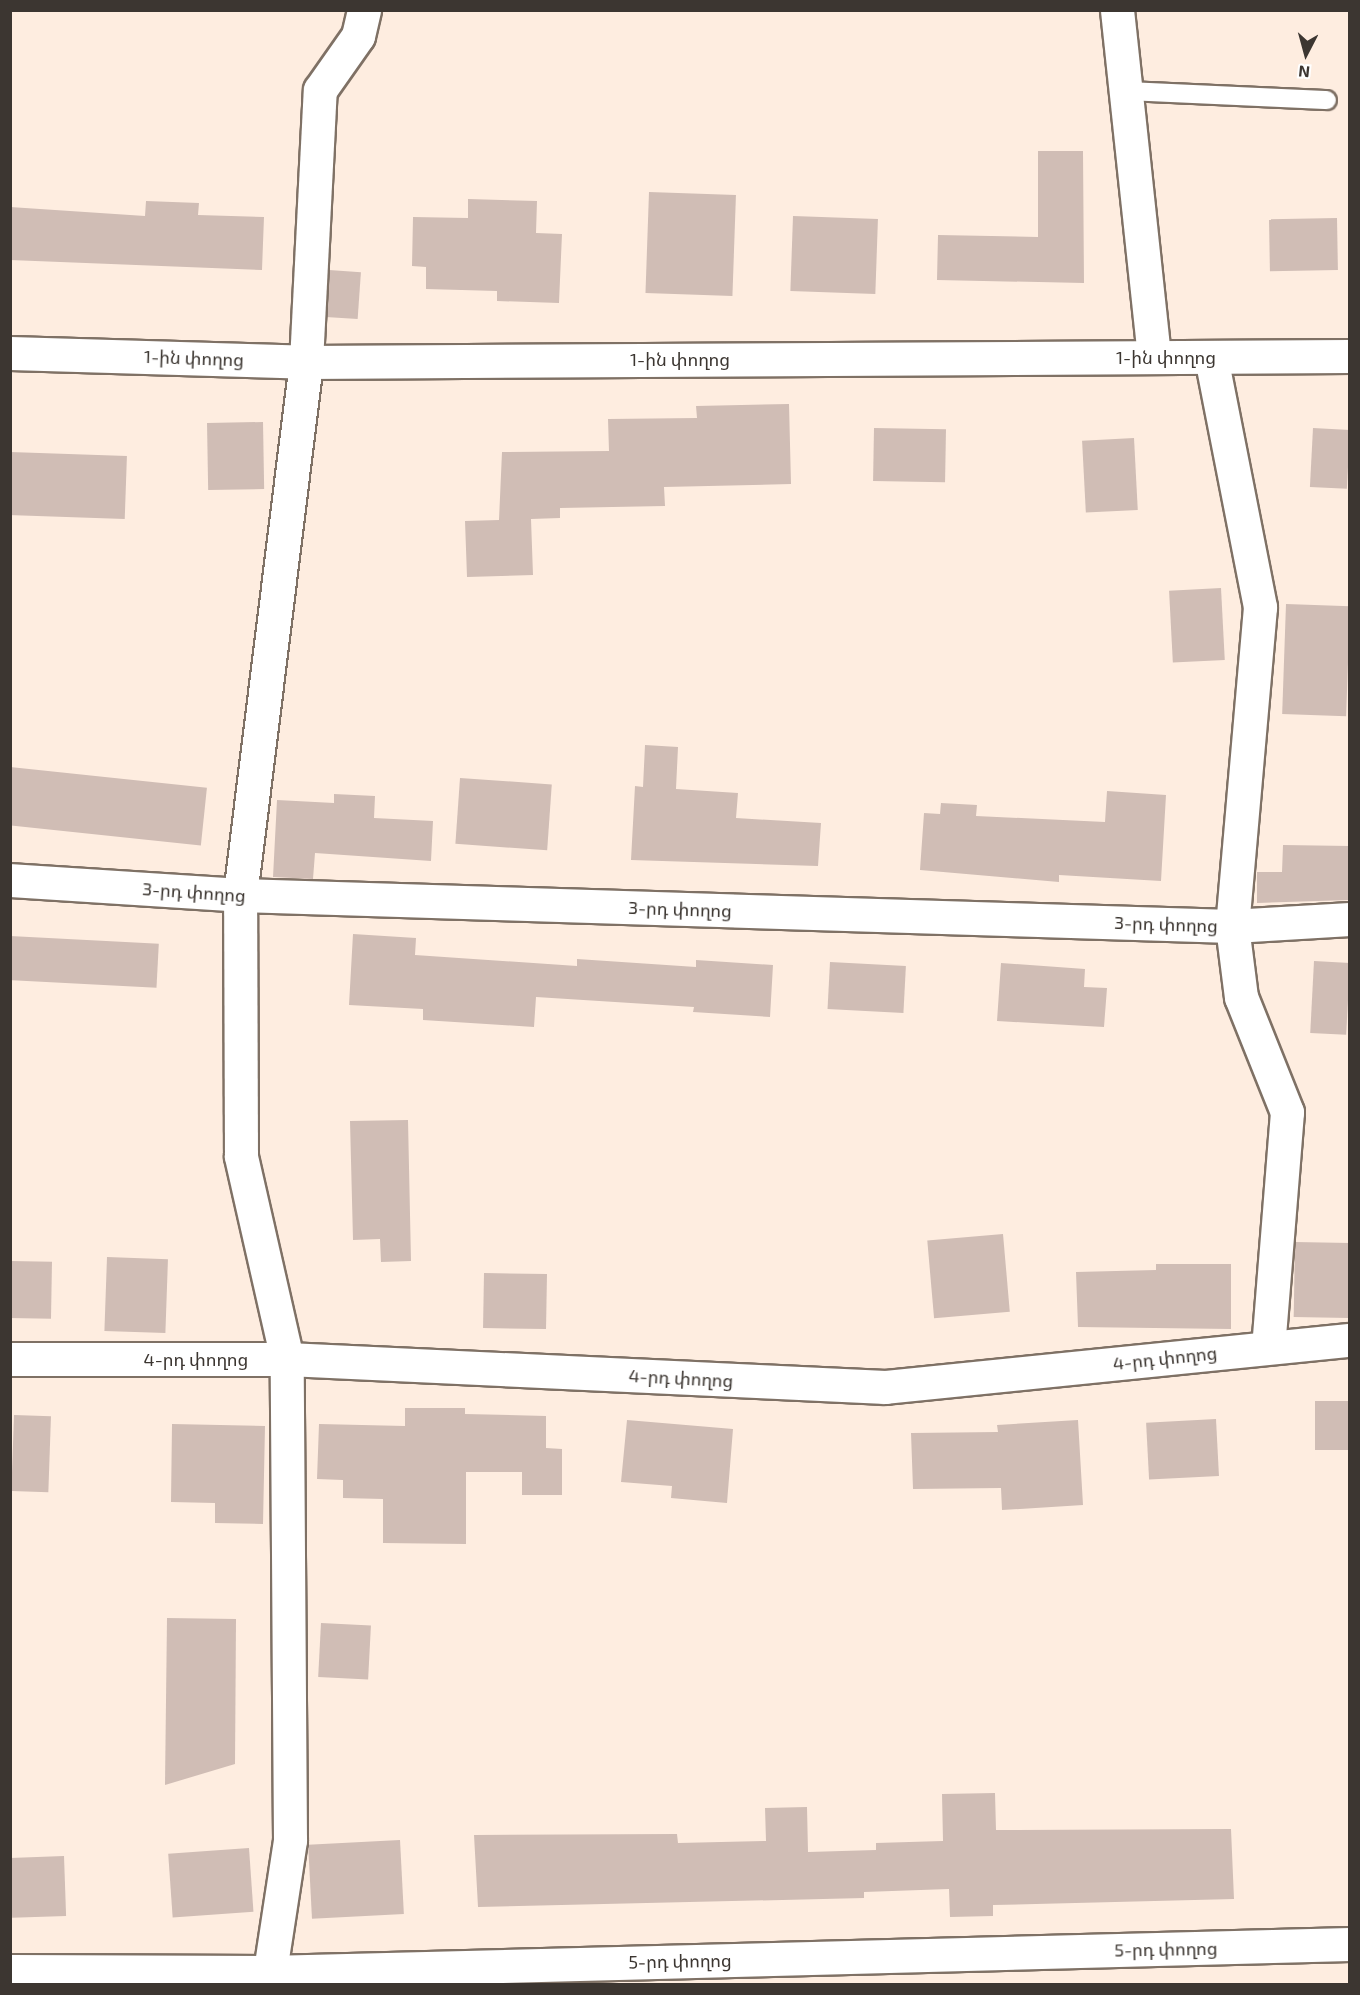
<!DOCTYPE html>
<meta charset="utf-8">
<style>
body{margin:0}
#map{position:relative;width:1360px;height:1995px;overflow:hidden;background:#feede0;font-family:"Exo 2","Noto Sans Armenian",sans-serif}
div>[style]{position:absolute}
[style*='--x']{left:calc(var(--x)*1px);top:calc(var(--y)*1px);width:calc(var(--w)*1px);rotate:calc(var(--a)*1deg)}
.building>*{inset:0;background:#d0bdb5;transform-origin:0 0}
.roads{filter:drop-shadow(2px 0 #7f7165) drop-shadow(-2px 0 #7f7165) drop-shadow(0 2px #7f7165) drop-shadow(0 -2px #7f7165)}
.lane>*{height:18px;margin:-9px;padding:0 9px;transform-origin:9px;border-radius:9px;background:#fff}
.street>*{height:33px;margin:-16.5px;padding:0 16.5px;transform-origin:16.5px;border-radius:16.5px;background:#fff}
.secondary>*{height:33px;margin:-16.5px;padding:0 16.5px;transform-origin:16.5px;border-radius:16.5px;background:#fff}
span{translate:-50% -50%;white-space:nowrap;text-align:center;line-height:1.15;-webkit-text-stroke:4.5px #fff;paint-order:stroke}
.street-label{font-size:18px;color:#3c3631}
.frame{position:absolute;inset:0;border:12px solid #3c3631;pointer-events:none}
.north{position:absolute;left:1276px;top:24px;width:60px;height:60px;-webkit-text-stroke:4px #fff;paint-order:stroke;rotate:186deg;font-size:16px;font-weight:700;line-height:24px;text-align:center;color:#3c3631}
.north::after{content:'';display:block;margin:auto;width:21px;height:27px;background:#3c3631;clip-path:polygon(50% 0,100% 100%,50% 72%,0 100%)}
</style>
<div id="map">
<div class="building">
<div style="clip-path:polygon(1038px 151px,1083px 151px,1084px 283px,937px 280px,938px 235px,1038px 237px)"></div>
<div style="left:649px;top:192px;width:87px;height:101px;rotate:2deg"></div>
<div style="clip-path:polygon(468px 199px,537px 201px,536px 233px,562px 234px,559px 303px,497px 301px,497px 291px,426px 289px,426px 267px,412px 266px,413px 217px,468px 218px)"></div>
<div style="clip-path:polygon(146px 201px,199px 203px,198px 215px,264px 217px,262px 270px,10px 260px,10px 207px,145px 216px)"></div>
<div style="left:793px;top:216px;width:85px;height:75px;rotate:2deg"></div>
<div style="left:1337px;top:218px;width:52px;height:68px;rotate:89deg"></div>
<div style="left:329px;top:270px;width:32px;height:47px;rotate:4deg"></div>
<div style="clip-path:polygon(789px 404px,791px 484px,664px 487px,665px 506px,560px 508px,560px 518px,531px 519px,533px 575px,467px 577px,465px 521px,499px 520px,502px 452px,609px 451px,608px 419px,697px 418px,696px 406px)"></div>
<div style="left:263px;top:422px;width:67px;height:56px;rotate:89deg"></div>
<div style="left:874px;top:428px;width:72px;height:53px;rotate:1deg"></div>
<div style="left:1313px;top:428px;width:37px;height:59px;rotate:3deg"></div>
<div style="left:1134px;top:438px;width:72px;height:52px;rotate:87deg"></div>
<div style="left:10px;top:452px;width:117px;height:63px;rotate:2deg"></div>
<div style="left:1221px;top:588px;width:72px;height:52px;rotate:87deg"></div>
<div style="left:1286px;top:604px;width:64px;height:110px;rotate:2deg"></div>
<div style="clip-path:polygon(645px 745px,678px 747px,676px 789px,738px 793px,736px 818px,821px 823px,818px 866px,631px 860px,635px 786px,643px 787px)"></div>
<div style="left:10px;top:767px;width:198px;height:58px;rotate:6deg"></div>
<div style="left:460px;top:778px;width:92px;height:66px;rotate:4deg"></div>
<div style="clip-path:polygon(1107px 791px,1166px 795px,1161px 881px,1059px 875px,1059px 882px,920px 870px,924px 813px,940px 814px,941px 803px,977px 805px,976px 816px,1105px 822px)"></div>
<div style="clip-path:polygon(334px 794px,375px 796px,374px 818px,433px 821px,431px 861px,315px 853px,313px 879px,273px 877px,277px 800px,334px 803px)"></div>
<div style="clip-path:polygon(1283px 845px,1350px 846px,1350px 900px,1257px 903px,1257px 872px,1282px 872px)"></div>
<div style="clip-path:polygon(353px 934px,416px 938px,415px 955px,577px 966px,577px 959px,696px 967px,696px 960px,773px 965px,770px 1017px,693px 1012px,694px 1007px,536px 997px,534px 1027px,423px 1020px,423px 1009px,349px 1005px)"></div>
<div style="left:10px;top:936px;width:149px;height:44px;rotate:3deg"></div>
<div style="left:1314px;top:961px;width:36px;height:72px;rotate:3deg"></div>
<div style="left:830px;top:962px;width:76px;height:47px;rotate:3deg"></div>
<div style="clip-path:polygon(1001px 963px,1085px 969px,1084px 987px,1107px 988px,1104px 1027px,997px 1021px)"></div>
<div style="clip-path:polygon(408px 1120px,411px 1261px,381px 1262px,380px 1239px,353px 1240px,350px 1121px)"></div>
<div style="left:1003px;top:1234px;width:78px;height:76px;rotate:85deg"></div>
<div style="left:1295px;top:1242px;width:55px;height:75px;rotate:1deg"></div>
<div style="left:107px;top:1257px;width:61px;height:74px;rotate:2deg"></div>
<div style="left:10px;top:1261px;width:42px;height:57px;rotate:1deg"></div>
<div style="clip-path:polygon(1156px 1264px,1231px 1264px,1231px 1329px,1078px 1327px,1076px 1272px,1156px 1270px)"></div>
<div style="left:484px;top:1273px;width:63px;height:55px;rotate:1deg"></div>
<div style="left:1350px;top:1401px;width:49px;height:35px;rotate:90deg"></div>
<div style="clip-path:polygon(405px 1408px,465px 1408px,465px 1414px,546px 1416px,546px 1448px,562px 1449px,562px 1495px,522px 1495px,522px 1472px,466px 1472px,466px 1544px,383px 1543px,383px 1499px,343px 1498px,343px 1480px,317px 1479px,319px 1424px,405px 1426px)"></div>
<div style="left:14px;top:1415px;width:37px;height:76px;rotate:2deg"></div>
<div style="left:1216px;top:1419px;width:57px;height:70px;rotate:87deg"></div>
<div style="clip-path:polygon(627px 1420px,733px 1429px,727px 1503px,671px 1498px,672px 1486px,621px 1482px)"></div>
<div style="clip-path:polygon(1078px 1420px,1083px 1505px,1002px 1510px,1001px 1488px,913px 1489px,911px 1433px,998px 1432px,997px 1425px)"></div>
<div style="clip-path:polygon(172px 1424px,265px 1426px,263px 1524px,215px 1523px,215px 1503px,171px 1502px)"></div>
<div style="clip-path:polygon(167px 1618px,236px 1619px,235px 1764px,165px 1785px)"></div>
<div style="left:321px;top:1623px;width:50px;height:54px;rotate:3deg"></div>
<div style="clip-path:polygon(995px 1793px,996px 1830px,1231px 1829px,1234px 1899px,993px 1905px,993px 1916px,950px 1917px,949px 1889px,864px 1892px,864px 1898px,478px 1907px,474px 1835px,677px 1834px,678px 1843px,766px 1841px,765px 1808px,807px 1807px,808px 1852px,876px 1850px,876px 1843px,943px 1841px,942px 1794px)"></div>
<div style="left:400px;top:1840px;width:74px;height:92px;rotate:87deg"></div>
<div style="left:249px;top:1848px;width:64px;height:81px;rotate:86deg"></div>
<div style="left:64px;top:1856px;width:60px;height:54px;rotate:88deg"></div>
</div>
<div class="roads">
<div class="lane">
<div style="--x:1125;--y:91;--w:202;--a:2.6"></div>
</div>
<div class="street">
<div style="--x:1117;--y:10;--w:348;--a:83.9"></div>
<div style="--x:1211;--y:357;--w:255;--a:78.9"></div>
<div style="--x:1260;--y:607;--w:320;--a:95"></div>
<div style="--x:1232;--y:926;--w:72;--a:82.8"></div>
<div style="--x:1241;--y:997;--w:124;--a:68.2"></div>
<div style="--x:1287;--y:1112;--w:236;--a:94.6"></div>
<div style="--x:10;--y:880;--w:230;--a:3.7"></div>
<div style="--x:240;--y:895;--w:992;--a:1.79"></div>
<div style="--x:1232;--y:926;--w:118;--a:-3.4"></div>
<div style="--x:10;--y:1359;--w:277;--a:0"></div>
<div style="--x:287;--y:1359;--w:599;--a:2.68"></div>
<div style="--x:885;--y:1387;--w:467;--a:-5.8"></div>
<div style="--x:10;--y:1971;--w:258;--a:0.2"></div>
<div style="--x:268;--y:1972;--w:1082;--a:-1.48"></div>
<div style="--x:268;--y:1984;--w:146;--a:-81.3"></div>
<div style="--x:290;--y:1840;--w:481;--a:-90.4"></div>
<div style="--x:287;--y:1359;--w:208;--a:-102.8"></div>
<div style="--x:241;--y:1156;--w:261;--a:-90.2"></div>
<div style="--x:240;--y:895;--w:537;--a:-82.94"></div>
<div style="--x:306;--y:362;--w:272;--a:-87.1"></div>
<div style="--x:320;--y:90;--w:66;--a:-54.9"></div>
<div style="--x:358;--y:36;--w:27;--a:-77"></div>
</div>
<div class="secondary">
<div style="--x:10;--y:353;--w:296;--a:1.7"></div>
<div style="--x:306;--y:362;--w:1044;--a:-0.33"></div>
</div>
</div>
<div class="street-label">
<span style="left:1166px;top:357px">1-ին փողոց</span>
<span style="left:194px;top:358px;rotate:2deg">1-ին փողոց</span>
<span style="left:680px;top:359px">1-ին փողոց</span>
<span style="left:194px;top:892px;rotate:4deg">3-րդ փողոց</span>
<span style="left:680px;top:909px;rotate:2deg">3-րդ փողոց</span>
<span style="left:1166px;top:924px;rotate:2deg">3-րդ փողոց</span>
<span style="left:1165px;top:1358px;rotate:-6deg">4-րդ փողոց</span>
<span style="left:196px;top:1359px">4-րդ փողոց</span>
<span style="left:681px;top:1378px;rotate:3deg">4-րդ փողոց</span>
<span style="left:1166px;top:1949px;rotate:-1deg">5-րդ փողոց</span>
<span style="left:680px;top:1961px;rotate:-1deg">5-րդ փողոց</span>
</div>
<div class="frame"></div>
<div class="north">N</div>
</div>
